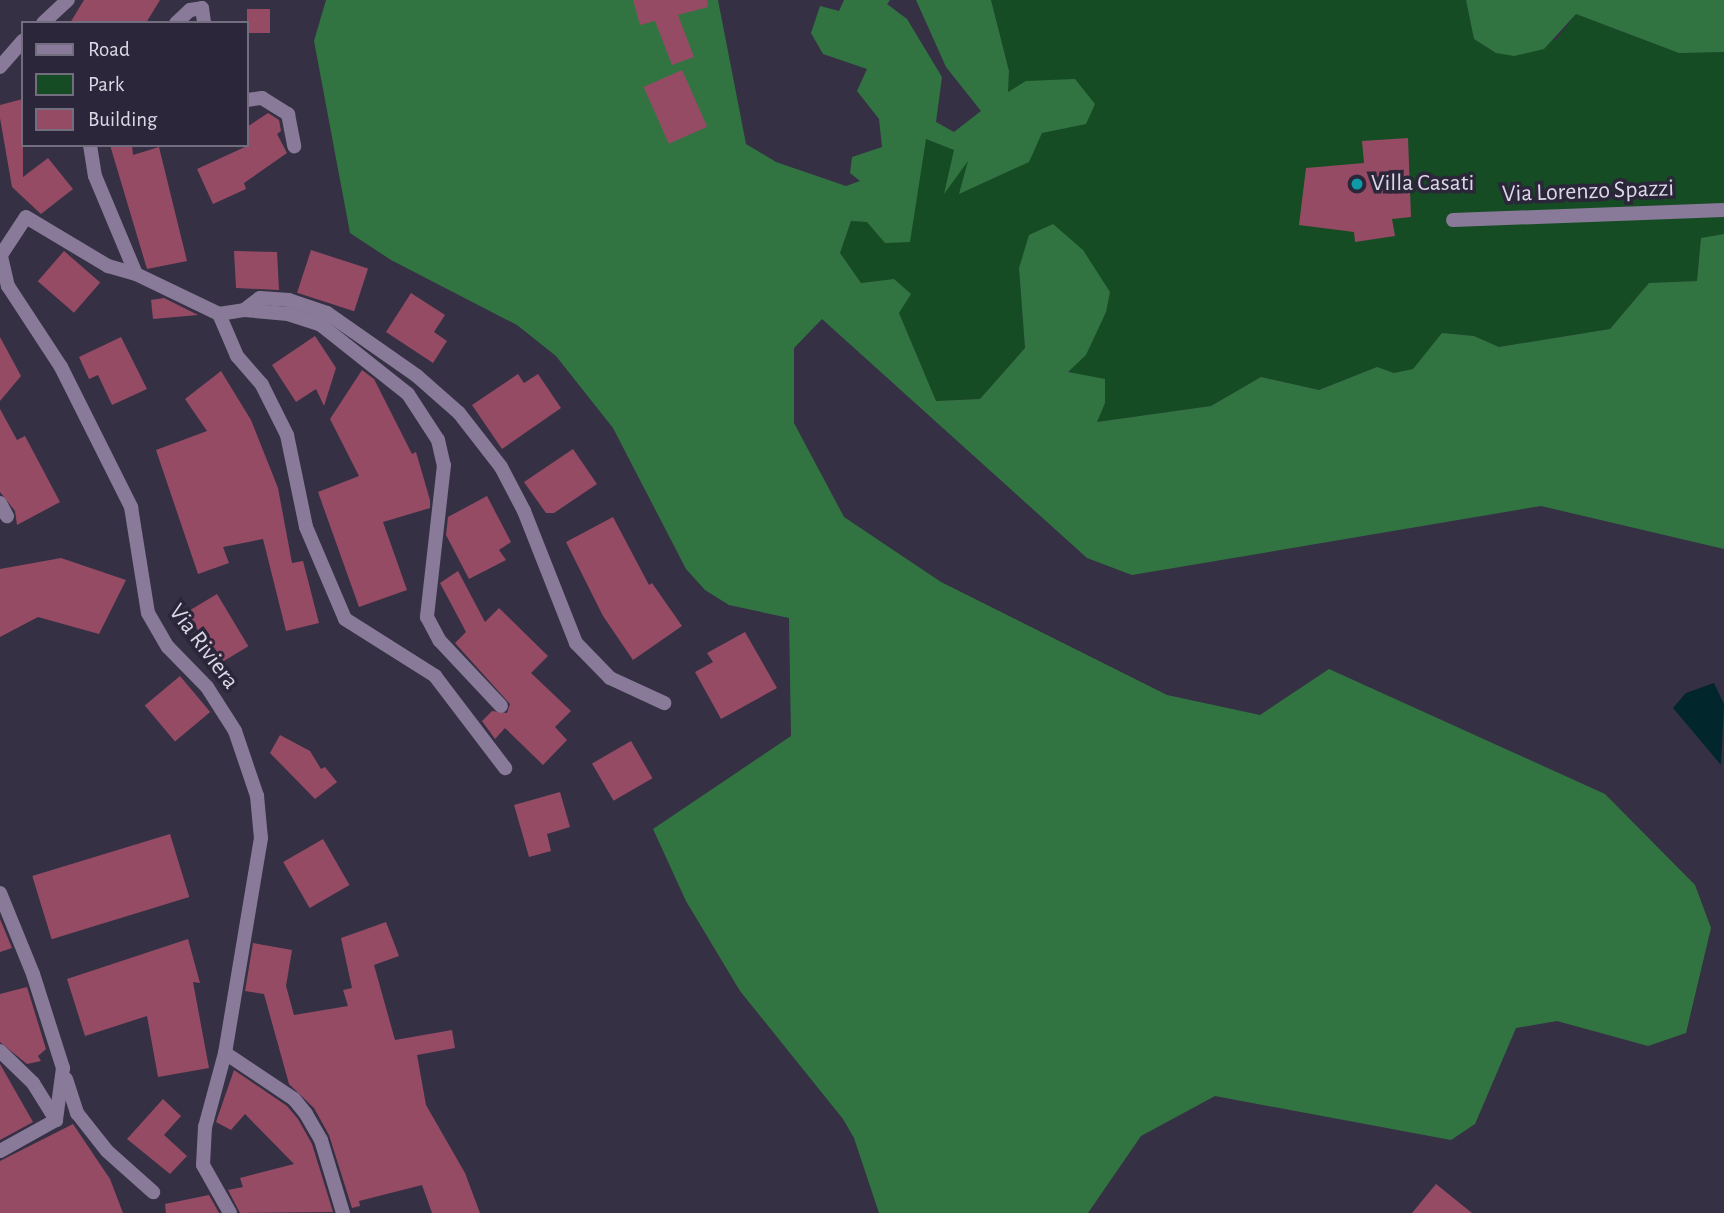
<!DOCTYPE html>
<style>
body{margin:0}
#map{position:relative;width:1724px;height:1213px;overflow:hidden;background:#353044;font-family:"Alegreya Sans",sans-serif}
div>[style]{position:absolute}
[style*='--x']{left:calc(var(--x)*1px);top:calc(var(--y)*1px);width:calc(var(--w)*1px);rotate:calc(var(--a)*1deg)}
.green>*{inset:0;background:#154c24}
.forest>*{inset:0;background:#327441}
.water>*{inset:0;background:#01272c}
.building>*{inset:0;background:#964b65;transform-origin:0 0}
.lane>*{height:14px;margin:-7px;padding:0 7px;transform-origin:7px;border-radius:7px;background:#887a98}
.street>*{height:14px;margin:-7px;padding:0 7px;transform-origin:7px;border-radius:7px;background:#887a98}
.dots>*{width:19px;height:19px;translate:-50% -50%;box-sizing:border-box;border:4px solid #2b263a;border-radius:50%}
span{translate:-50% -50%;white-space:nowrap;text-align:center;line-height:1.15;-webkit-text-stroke:7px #2b263a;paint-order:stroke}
.poi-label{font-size:24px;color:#dcd9e6}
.left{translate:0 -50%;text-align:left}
.street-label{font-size:24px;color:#dcd9e6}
.legend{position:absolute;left:21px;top:21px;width:228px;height:126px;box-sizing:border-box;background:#2b263a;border:2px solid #726e7f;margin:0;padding:9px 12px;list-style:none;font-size:21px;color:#dcd9e6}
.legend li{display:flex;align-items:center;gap:14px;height:35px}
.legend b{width:35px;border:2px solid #726e7f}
</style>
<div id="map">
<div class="green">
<div style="clip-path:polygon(991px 0,1466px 0,1474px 39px,1496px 53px,1557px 39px,1576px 14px,1679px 53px,1724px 52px,1724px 234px,1701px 239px,1697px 281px,1649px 283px,1610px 329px,1499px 347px,1474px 336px,1442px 333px,1414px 369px,1394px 373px,1377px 367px,1319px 390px,1261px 377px,1211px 406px,1096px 422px,1019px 268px,1025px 348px,980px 399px,936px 401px,899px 313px,894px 279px,861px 283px,840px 253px,851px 221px,867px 222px,926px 139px,955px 150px,945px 192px,969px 158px,960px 193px,1028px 162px,1042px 133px,1007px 92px,1009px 71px)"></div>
</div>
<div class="forest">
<div style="clip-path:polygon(326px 0,718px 0,746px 144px,776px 162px,846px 186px,860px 181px,850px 173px,852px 157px,882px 147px,879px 119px,857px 91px,867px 69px,823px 54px,811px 33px,820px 6px,839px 11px,844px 0,890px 0,887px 4px,907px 19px,942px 77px,936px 122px,954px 132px,981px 111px,946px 67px,916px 0,991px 0,1009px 71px,1008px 92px,1026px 81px,1075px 79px,1095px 104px,1086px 124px,1042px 133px,1029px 162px,959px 194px,968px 161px,944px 194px,954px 150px,926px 139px,910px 242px,885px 243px,867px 222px,851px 221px,840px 253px,861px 283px,894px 279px,911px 294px,899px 313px,936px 401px,980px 399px,1025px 348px,1019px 268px,1029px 235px,1053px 224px,1083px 250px,1110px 292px,1106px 312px,1086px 355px,1068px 372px,1105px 379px,1105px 403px,1097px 422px,1211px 406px,1261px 377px,1319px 390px,1377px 367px,1394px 373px,1413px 369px,1442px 333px,1474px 336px,1499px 347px,1610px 329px,1649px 283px,1697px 281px,1701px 238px,1724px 234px,1724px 549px,1541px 506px,1132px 575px,1087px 558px,822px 319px,794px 348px,794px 423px,844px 517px,941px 582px,1167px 695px,1260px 715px,1329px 669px,1605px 794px,1695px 885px,1711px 928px,1686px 1033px,1648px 1046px,1557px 1021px,1516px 1028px,1475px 1124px,1451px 1140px,1215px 1096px,1141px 1136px,1088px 1213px,879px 1213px,854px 1138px,843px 1119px,740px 991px,686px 901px,653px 829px,791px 736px,789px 618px,729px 605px,705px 590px,686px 569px,613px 428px,556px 356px,517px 325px,391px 260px,350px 233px,314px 41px)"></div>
<div style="clip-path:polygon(1466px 0,1724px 0,1724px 52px,1679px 53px,1576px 14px,1544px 49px,1514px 56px,1496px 53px,1474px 39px)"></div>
</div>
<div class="water">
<div style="clip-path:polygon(1714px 683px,1724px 704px,1721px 765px,1673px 708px,1686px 693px)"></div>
</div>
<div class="building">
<div style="clip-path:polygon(84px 0,160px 0,146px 23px,70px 23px)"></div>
<div style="clip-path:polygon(633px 0,707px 0,708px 7px,678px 15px,694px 57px,672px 65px,655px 21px,640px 25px)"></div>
<div style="left:247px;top:9px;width:23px;height:24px"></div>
<div style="left:682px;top:70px;width:62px;height:42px;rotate:66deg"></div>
<div style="clip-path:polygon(23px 99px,23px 177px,48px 158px,73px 189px,41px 214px,12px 187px,0 118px,0 105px)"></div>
<div style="clip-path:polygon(268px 113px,279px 120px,281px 131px,277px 134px,287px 153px,244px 183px,246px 189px,213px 204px,197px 169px,247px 146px,247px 127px)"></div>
<div style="clip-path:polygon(1408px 138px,1411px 217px,1392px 219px,1395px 236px,1355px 242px,1354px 232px,1299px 225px,1306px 168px,1364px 163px,1362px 141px)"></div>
<div style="clip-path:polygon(110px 145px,132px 145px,133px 155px,159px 147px,187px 261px,147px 269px)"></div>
<div style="left:311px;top:250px;width:60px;height:45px;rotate:18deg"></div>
<div style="left:64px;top:251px;width:48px;height:40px;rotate:41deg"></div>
<div style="clip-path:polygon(234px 251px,277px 252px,279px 290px,236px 288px)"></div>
<div style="clip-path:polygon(411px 293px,445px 315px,434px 332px,447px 341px,433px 363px,386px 332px)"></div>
<div style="clip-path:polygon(164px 298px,198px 315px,153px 319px,151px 300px)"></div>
<div style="clip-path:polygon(315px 336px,336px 368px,324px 406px,316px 389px,296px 402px,272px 365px)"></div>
<div style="clip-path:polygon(0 337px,21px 376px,0 401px)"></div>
<div style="clip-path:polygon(121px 337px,147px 389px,112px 405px,98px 375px,89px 379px,79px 357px)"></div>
<div style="clip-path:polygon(362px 370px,374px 379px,412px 454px,416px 452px,430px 500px,430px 508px,383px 522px,407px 590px,359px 607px,318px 492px,359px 476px,330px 419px)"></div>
<div style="clip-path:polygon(221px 371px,251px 420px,278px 488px,292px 563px,303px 561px,319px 623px,286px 631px,263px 539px,223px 547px,229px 563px,198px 574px,156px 450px,207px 431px,185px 399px)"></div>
<div style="clip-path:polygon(518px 374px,524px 383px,538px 374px,561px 408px,502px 449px,472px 405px)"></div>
<div style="clip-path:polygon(0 409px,17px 440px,25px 436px,60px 502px,17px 525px,15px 511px,0 492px)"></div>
<div style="clip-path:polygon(573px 449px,597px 484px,554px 513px,546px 513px,524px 482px)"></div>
<div style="clip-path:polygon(487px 496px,511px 542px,499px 550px,506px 560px,469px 579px,446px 535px,448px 517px)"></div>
<div style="clip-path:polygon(613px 517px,649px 585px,652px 583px,682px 626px,633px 660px,603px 616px,566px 542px)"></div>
<div style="clip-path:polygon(61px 558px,126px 580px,99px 634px,38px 617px,0 637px,0 569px)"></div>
<div style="clip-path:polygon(458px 571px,485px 622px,499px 608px,548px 656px,531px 673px,571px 711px,555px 727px,567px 740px,543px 765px,505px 728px,495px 739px,482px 721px,492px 711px,507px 713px,510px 704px,455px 643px,466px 632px,440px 583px)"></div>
<div style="left:217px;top:594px;width:61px;height:35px;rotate:59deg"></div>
<div style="clip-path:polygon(745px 632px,777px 688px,721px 719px,695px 672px,713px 662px,707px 653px)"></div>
<div style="left:180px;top:676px;width:47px;height:46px;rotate:50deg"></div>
<div style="clip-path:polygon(280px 735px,310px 751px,321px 769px,325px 767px,337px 782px,315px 799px,270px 753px)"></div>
<div style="left:631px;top:741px;width:43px;height:45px;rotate:60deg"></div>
<div style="clip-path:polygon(560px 792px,570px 827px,547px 834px,551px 851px,529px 857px,514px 805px)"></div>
<div style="left:170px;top:834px;width:66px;height:144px;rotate:73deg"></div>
<div style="left:323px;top:839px;width:53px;height:46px;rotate:60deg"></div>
<div style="clip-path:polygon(0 919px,12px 948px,0 952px)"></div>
<div style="clip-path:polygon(386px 922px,399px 956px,374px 965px,395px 1040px,452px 1030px,455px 1048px,417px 1055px,426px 1105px,465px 1173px,480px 1213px,432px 1213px,422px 1185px,359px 1201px,360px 1206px,352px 1208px,329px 1135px,314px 1108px,289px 1084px,264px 994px,245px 991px,253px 943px,292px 950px,286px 986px,294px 1015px,348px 1006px,343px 990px,352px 988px,341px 938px)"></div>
<div style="clip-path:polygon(188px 939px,200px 983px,193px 982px,209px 1068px,158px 1077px,147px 1016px,85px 1036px,67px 979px)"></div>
<div style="clip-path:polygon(27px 987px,46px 1049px,38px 1056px,41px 1061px,27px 1064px,0 1042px,0 994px)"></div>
<div style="clip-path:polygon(0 1064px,33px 1122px,0 1140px)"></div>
<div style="clip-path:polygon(234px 1070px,287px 1106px,298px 1119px,312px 1144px,333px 1212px,240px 1213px,228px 1190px,243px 1187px,240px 1178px,294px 1164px,245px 1114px,231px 1130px,216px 1122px)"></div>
<div style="clip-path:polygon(163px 1099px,181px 1116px,164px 1135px,187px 1156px,170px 1174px,127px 1139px)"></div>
<div style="clip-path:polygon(73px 1124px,110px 1179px,123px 1213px,0 1213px,0 1161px)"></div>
<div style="clip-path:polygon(1436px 1184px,1472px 1213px,1412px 1213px)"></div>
<div style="clip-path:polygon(209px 1195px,219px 1213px,166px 1213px,165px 1204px)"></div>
</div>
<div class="lane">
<div style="--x:0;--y:1051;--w:46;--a:44.1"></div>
<div style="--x:33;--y:1083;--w:44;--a:58.1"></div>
</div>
<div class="street">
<div style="--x:43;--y:23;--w:34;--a:-43"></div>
<div style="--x:176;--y:23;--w:19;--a:-43"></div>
<div style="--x:190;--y:10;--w:12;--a:-9"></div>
<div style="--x:202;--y:8;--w:15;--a:82"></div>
<div style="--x:0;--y:67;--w:35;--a:-49"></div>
<div style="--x:247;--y:100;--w:15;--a:-8"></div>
<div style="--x:262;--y:98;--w:31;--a:32"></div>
<div style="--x:288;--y:114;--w:33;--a:79"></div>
<div style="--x:90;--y:145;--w:31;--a:81"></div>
<div style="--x:95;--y:176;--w:106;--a:67.3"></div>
<div style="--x:1453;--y:220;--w:271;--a:-2.1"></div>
<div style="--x:0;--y:252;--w:35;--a:77"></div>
<div style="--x:8;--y:286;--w:97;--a:56.8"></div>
<div style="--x:61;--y:367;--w:157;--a:63.4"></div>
<div style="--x:131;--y:507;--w:107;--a:80.9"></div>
<div style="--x:148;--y:613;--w:39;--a:60"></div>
<div style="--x:168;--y:647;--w:56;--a:45.7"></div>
<div style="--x:207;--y:687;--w:52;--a:57.5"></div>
<div style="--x:235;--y:731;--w:69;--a:71.3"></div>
<div style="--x:257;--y:796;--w:42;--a:84.6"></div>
<div style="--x:261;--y:838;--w:218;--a:99.5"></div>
<div style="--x:225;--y:1053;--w:77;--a:105.1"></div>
<div style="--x:205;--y:1127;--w:38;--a:93"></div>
<div style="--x:203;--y:1165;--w:55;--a:60.6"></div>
<div style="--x:1;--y:255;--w:45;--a:-56.7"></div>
<div style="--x:26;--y:217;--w:96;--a:30.9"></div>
<div style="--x:108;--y:266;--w:29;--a:16"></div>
<div style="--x:136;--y:274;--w:92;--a:25.7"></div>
<div style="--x:219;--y:314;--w:46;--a:66.8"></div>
<div style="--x:237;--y:356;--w:38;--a:49"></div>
<div style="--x:262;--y:385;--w:56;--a:63.4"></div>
<div style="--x:287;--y:435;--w:94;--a:78.3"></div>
<div style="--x:306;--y:527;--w:100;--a:67"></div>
<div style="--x:345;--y:619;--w:107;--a:32.3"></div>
<div style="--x:435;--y:676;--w:116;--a:52.7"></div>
<div style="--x:244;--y:310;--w:20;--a:-37"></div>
<div style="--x:260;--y:298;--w:29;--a:4"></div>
<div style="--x:289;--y:300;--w:40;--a:18.9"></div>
<div style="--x:327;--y:313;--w:110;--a:35"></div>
<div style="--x:417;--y:376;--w:56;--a:41.4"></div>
<div style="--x:459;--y:413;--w:68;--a:52.1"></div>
<div style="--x:501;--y:467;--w:50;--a:62.4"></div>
<div style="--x:524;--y:511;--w:142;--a:68.5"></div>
<div style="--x:576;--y:643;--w:49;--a:45.8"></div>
<div style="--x:610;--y:678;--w:60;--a:24.8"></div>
<div style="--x:219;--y:314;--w:25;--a:-9"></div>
<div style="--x:244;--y:310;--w:44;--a:5.2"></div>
<div style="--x:288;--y:314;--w:35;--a:18"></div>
<div style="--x:321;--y:325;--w:111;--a:38.4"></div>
<div style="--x:408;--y:394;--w:55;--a:56.9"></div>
<div style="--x:438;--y:440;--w:26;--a:77"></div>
<div style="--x:444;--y:465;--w:153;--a:96.4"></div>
<div style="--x:427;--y:617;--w:27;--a:62"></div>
<div style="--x:440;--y:641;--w:89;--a:46.8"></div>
<div style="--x:0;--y:503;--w:15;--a:62"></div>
<div style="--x:0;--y:893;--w:87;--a:67.8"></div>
<div style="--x:33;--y:974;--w:99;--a:72.3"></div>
<div style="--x:63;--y:1068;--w:52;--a:97.7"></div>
<div style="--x:56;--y:1120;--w:64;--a:151"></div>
<div style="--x:225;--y:1053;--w:83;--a:33.7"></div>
<div style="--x:294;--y:1099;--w:19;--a:51"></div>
<div style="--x:306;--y:1114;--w:30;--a:60"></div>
<div style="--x:321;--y:1140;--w:76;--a:73.2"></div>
<div style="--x:66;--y:1079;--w:36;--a:72"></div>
<div style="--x:77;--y:1113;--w:48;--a:51.7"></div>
<div style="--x:107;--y:1151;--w:62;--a:41.7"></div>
</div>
<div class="dots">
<div style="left:1357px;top:184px;background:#0f9aa8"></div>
</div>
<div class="poi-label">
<span class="left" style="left:1371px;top:184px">Villa Casati</span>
</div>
<div class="street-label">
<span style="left:1588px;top:192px;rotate:-2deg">Via Lorenzo Spazzi</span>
<span style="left:203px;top:647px;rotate:53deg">Via Riviera</span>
</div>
<ul class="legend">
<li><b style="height:9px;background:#887a98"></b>Road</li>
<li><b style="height:19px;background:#154c24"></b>Park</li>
<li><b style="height:19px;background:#964b65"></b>Building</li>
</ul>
</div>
